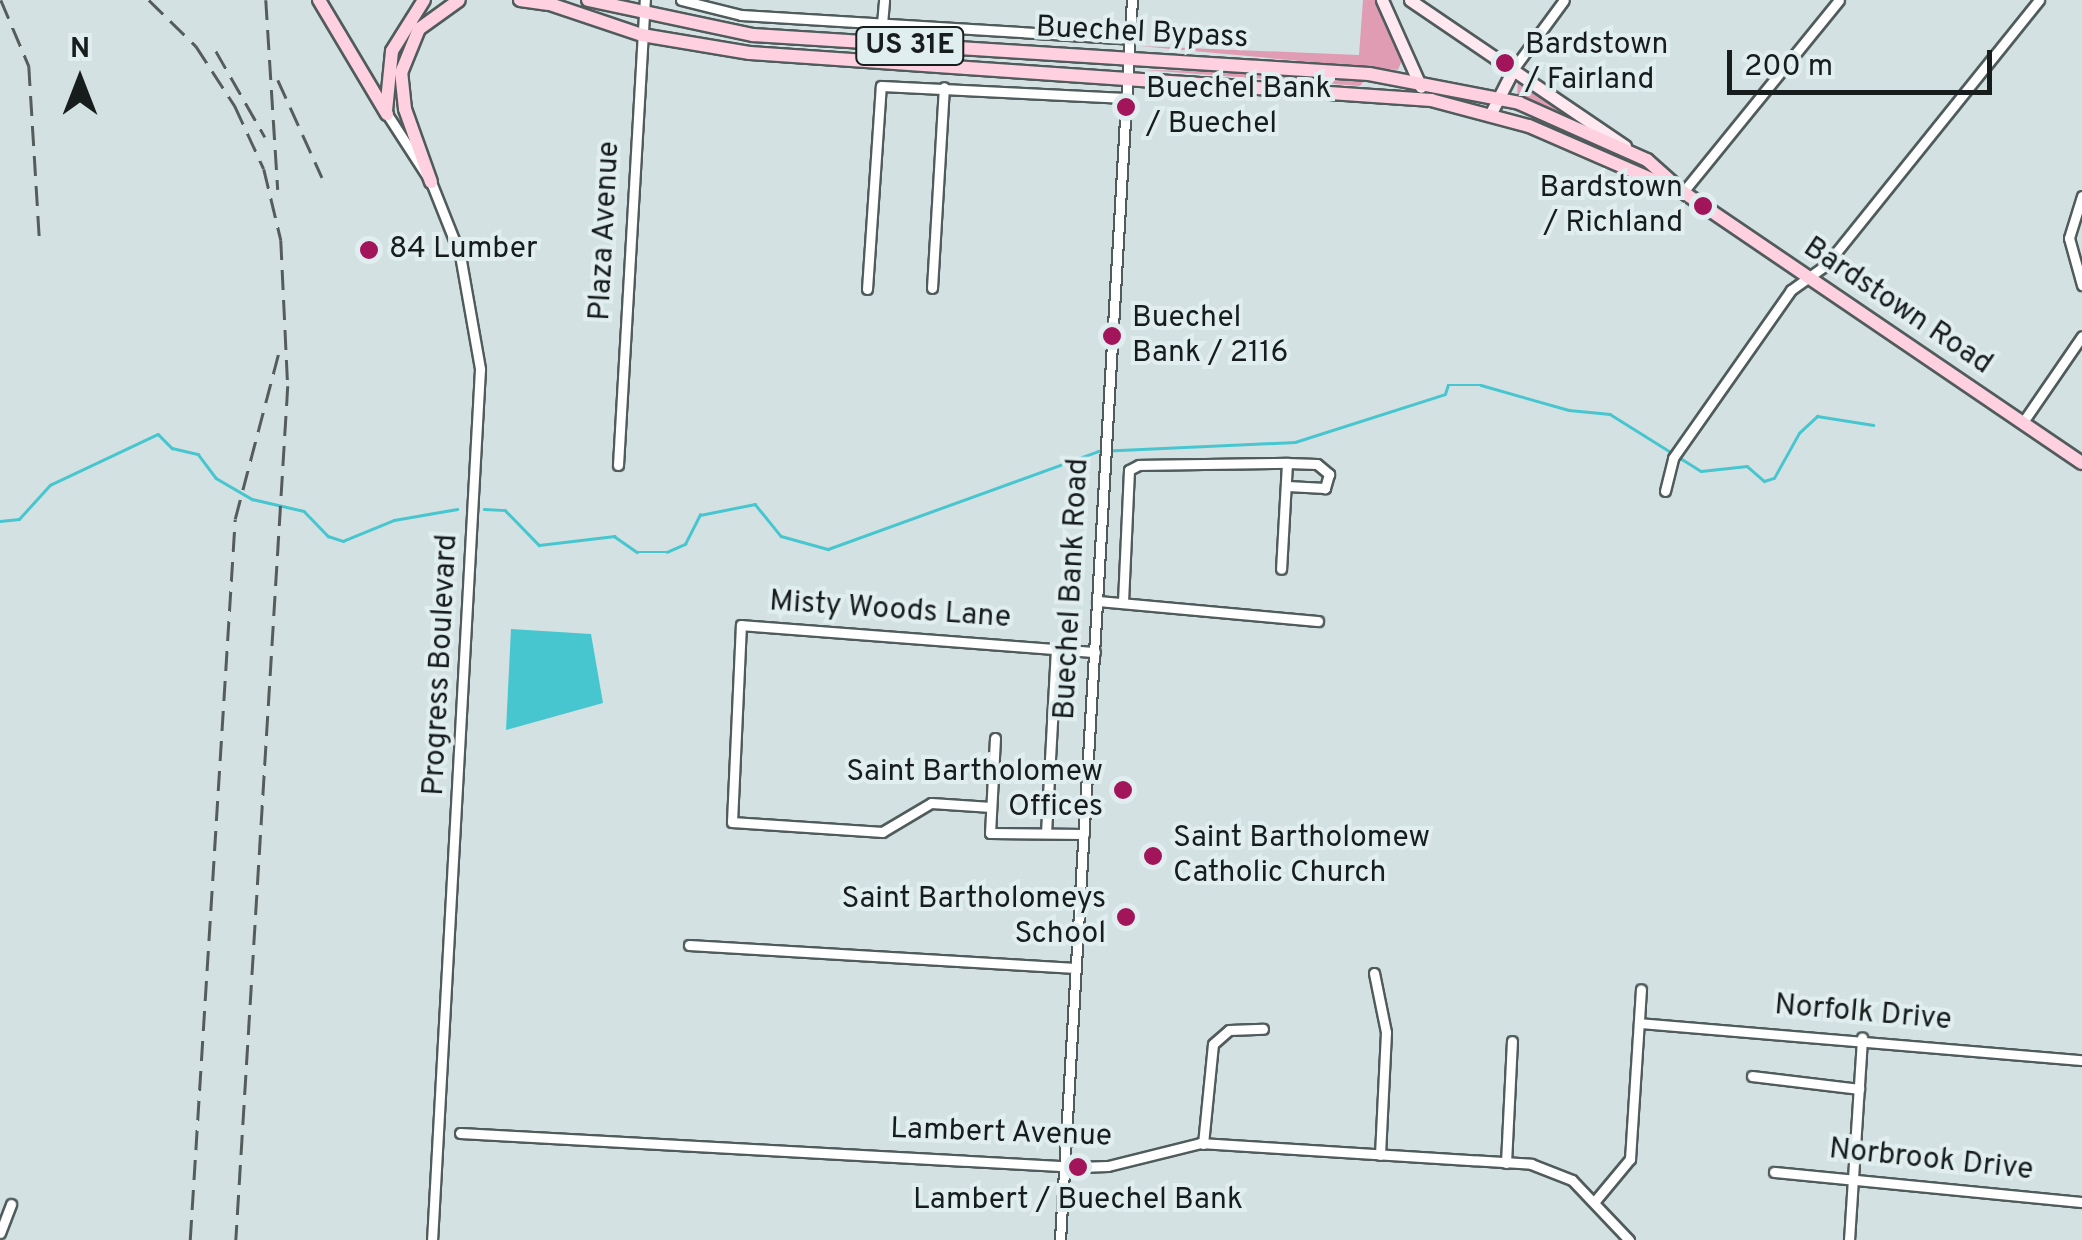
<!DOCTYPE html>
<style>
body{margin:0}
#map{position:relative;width:2082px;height:1240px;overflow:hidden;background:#d4e1e2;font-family:Overpass,sans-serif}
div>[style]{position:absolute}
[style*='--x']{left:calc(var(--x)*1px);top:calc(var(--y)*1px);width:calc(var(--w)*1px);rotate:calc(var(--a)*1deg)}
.green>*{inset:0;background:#e09cb2}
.water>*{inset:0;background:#47c6cf}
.stream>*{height:2.5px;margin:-1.25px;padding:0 1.25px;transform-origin:1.25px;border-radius:1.25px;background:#47c6cf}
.roads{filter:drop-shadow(2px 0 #505b5c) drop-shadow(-2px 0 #505b5c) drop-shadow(0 2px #505b5c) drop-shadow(0 -2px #505b5c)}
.minor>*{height:9px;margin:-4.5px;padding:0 4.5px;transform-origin:4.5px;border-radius:4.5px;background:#fff}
.secondary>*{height:11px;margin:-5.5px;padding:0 5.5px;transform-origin:5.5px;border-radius:5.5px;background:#ffe8ef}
.primary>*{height:12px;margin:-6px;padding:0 6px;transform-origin:6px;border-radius:6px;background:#ffd0df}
.rail>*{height:2.5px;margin-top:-1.25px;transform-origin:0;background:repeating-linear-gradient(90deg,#555c5c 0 20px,transparent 0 30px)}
.dots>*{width:28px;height:28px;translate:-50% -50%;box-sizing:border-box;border:5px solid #e1eeef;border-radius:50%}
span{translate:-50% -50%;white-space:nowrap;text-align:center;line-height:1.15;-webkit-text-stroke:8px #e1eeef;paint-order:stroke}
.shield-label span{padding:2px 8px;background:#e1eeef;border:2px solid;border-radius:8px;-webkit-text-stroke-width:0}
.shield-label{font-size:28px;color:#171c1c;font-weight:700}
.street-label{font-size:30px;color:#171c1c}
.poi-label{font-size:30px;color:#171c1c}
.left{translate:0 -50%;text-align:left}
.right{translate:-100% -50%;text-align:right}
.north{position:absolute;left:30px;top:30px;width:100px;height:100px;-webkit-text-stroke:8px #e1eeef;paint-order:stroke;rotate:0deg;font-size:28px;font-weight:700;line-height:40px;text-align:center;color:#171c1c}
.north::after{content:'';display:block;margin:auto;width:35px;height:45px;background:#171c1c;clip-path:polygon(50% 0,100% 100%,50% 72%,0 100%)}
.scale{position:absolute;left:1727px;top:50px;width:265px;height:45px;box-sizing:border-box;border:5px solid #171c1c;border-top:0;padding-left:12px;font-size:30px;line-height:35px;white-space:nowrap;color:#171c1c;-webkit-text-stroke:8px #e1eeef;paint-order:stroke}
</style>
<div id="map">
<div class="green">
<div style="clip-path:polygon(1363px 0,1377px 0,1403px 58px,1398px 70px,1139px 46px,1359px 55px)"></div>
<div style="clip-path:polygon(1144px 70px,1287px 72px,1363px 82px,1360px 86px)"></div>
<div style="clip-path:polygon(1518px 78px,1579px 120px,1517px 97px)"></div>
</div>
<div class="water">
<div style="clip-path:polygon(511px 629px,591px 634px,603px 703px,506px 730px)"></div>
</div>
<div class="stream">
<div style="--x:484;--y:509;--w:21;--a:3"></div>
<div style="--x:505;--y:510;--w:49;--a:45.8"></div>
<div style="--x:539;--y:545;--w:76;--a:-6.8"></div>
<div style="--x:614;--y:536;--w:28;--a:35"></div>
<div style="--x:637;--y:552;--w:30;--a:0"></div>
<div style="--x:667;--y:552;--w:20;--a:-24"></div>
<div style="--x:685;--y:544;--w:33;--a:-63"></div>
<div style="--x:700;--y:515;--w:56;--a:-11.3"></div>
<div style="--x:755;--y:504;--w:41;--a:50.9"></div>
<div style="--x:781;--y:536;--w:49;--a:15.5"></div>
<div style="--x:828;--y:549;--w:287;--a:-19.9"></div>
<div style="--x:1098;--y:451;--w:197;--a:-2.6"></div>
<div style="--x:1295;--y:442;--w:157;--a:-17.7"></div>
<div style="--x:1445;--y:394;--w:9;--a:-72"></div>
<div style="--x:1448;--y:385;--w:33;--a:0"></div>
<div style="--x:1481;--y:385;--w:91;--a:15.9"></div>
<div style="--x:1569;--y:410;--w:41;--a:5.6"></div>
<div style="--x:1610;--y:414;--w:107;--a:32.1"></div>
<div style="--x:1701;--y:471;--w:46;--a:-6.2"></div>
<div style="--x:1747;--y:466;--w:23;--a:41"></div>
<div style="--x:1764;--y:481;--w:10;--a:-17"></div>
<div style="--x:1774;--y:478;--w:51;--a:-60.9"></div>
<div style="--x:1799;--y:433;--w:25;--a:-43"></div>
<div style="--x:1817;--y:416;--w:57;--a:9.1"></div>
<div style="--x:0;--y:521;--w:19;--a:-6"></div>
<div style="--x:19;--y:519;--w:46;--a:-47.6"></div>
<div style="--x:50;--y:485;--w:119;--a:-25.3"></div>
<div style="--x:158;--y:434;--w:20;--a:45"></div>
<div style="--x:172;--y:448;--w:27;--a:13"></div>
<div style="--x:198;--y:454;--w:30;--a:53"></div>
<div style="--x:216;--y:478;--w:42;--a:30.3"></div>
<div style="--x:252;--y:499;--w:53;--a:13"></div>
<div style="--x:304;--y:511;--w:35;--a:46"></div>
<div style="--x:328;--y:536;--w:16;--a:18"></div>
<div style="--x:343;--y:541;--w:55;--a:-22.4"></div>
<div style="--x:394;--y:520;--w:64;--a:-9.9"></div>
</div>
<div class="roads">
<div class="minor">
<div style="--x:681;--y:0;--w:62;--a:14"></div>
<div style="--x:741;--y:15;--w:390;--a:3.5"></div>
<div style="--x:882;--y:24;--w:24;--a:-85"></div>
<div style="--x:1514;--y:68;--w:84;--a:-53.7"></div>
<div style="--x:387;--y:114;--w:81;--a:57.1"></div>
<div style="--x:431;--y:182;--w:79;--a:68.3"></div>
<div style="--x:460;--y:255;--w:116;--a:80"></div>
<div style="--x:480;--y:369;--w:872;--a:93.15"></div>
<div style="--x:1683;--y:192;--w:247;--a:-50.9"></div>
<div style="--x:2082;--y:196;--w:44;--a:107.2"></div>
<div style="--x:2069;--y:238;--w:49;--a:74.5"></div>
<div style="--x:932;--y:288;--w:201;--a:-86.6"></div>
<div style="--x:867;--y:289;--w:203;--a:-86.1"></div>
<div style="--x:881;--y:86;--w:245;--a:2.8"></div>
<div style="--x:2023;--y:422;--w:104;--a:-55.5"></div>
<div style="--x:1287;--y:463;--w:30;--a:2"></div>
<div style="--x:1317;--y:464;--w:16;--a:40"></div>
<div style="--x:1329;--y:474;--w:15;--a:106"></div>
<div style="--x:1325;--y:488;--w:38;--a:-177"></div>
<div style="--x:618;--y:465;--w:466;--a:-86.7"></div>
<div style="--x:1665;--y:491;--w:34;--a:-76"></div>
<div style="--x:1673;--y:458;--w:205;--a:-54.9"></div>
<div style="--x:1791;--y:290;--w:43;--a:-35.5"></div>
<div style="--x:1826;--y:265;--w:340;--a:-51.2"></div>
<div style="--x:1097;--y:601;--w:222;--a:5.2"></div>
<div style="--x:1123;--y:602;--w:132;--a:-87.4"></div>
<div style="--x:1129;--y:470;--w:11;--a:-27"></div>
<div style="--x:1139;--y:465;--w:148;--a:-0.8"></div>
<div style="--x:1287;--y:463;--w:106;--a:93.2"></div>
<div style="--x:995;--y:738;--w:95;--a:93"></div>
<div style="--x:990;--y:833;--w:94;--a:0.6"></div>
<div style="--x:991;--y:807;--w:60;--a:-176.2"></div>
<div style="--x:931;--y:803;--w:57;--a:149.4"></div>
<div style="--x:882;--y:832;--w:150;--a:-176.2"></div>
<div style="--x:732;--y:822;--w:197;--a:-87.4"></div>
<div style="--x:741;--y:625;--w:355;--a:4.4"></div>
<div style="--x:1046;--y:833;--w:184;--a:-86.9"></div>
<div style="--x:689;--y:945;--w:387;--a:3.4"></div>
<div style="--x:1374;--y:973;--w:60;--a:78.5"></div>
<div style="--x:1386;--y:1032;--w:123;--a:92.8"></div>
<div style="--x:1639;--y:1023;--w:445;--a:4.8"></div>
<div style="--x:1752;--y:1076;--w:108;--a:6.9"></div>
<div style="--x:460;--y:1133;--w:619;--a:3.15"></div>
<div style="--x:1078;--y:1167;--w:30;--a:-2"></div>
<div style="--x:1108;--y:1166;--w:95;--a:-14"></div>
<div style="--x:1200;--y:1143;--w:332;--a:3.6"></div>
<div style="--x:1531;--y:1164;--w:44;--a:21.3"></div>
<div style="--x:1572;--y:1180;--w:83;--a:46.5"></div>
<div style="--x:1203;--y:1144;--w:100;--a:-84.3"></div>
<div style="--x:1213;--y:1044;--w:21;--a:-41"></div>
<div style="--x:1229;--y:1030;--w:34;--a:-2"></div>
<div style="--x:1506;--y:1163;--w:122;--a:-87.2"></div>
<div style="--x:1774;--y:1172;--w:309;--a:5.6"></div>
<div style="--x:1595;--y:1201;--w:55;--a:-50.2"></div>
<div style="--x:1630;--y:1159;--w:170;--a:-86.3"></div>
<div style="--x:0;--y:1233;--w:31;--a:-69"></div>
<div style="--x:1060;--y:1240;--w:1242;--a:-86.68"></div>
<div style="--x:1849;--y:1240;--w:203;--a:-86.3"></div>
</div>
<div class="secondary">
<div style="--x:1382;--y:0;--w:95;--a:65.9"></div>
<div style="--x:1410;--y:0;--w:260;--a:34.2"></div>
<div style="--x:1491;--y:113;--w:51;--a:-62.9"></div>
</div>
<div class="primary">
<div style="--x:319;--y:0;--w:133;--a:59.2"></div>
<div style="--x:520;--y:0;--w:27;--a:8"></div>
<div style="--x:538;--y:0;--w:110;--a:18.6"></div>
<div style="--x:642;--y:35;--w:109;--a:9.5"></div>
<div style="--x:750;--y:53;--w:683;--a:3.95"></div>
<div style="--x:1431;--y:100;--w:101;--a:14.9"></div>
<div style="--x:1529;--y:126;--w:160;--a:23.5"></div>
<div style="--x:588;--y:0;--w:169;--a:12"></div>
<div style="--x:753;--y:35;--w:617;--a:3.62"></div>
<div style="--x:1369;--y:74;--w:153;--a:10.9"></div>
<div style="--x:1519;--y:103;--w:140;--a:24"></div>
<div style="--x:1647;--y:160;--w:48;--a:41.6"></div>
<div style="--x:1683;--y:192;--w:482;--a:34.2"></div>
<div style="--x:386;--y:111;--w:60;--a:-84.3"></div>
<div style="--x:392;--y:51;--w:60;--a:-57.9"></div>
<div style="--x:431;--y:182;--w:77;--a:-109.6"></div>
<div style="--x:405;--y:109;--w:36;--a:-96"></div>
<div style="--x:401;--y:73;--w:48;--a:-67.8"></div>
<div style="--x:419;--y:29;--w:49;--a:-35.9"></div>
</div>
</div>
<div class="rail">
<div style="--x:1;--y:0;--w:72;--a:67"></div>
<div style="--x:29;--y:66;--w:180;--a:86.5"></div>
<div style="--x:149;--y:0;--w:66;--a:44.4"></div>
<div style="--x:196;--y:46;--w:72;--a:57"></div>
<div style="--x:235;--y:106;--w:69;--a:65.3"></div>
<div style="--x:264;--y:169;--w:73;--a:76.5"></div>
<div style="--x:281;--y:240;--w:146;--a:87.3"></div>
<div style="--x:288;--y:386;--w:856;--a:93.48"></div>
<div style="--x:266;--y:0;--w:190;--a:86.4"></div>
<div style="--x:216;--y:51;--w:99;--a:60.3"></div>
<div style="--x:278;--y:80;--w:107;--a:65.6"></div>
<div style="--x:190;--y:1240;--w:722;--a:-86.43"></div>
<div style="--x:235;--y:519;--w:177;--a:-75.3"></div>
</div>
<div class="dots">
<div style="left:1505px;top:63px;background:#a3155a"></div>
<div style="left:1126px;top:107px;background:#a3155a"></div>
<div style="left:1703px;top:206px;background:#a3155a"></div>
<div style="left:369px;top:250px;background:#a3155a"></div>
<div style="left:1112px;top:336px;background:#a3155a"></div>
<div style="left:1123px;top:790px;background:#a3155a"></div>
<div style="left:1153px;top:856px;background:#a3155a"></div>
<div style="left:1126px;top:917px;background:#a3155a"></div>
<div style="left:1078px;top:1167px;background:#a3155a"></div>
</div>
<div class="shield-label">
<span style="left:910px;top:46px">US 31E</span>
</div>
<div class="street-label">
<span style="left:1142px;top:34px;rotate:3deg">Buechel Bypass</span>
<span style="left:606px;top:231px;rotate:-87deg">Plaza Avenue</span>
<span style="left:1897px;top:307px;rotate:34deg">Bardstown Road</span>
<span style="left:1073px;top:589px;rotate:-87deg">Buechel Bank Road</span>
<span style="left:890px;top:611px;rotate:4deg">Misty Woods Lane</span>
<span style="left:442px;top:665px;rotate:-87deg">Progress Boulevard</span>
<span style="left:1863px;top:1014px;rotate:5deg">Norfolk Drive</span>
<span style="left:1001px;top:1134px;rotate:2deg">Lambert Avenue</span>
<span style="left:1931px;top:1161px;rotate:6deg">Norbrook Drive</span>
</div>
<div class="poi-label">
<span class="left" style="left:1525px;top:63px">Bardstown<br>/ Fairland</span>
<span class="left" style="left:1146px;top:107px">Buechel Bank<br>/ Buechel</span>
<span class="right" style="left:1683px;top:206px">Bardstown<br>/ Richland</span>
<span class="left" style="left:389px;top:250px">84 Lumber</span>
<span class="left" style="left:1132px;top:336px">Buechel<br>Bank / 2116</span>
<span class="right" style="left:1103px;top:790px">Saint Bartholomew<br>Offices</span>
<span class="left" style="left:1173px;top:856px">Saint Bartholomew<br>Catholic Church</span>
<span class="right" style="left:1106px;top:917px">Saint Bartholomeys<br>School</span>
<span style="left:1078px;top:1201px">Lambert / Buechel Bank</span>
</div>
<div class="north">N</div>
<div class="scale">200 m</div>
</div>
